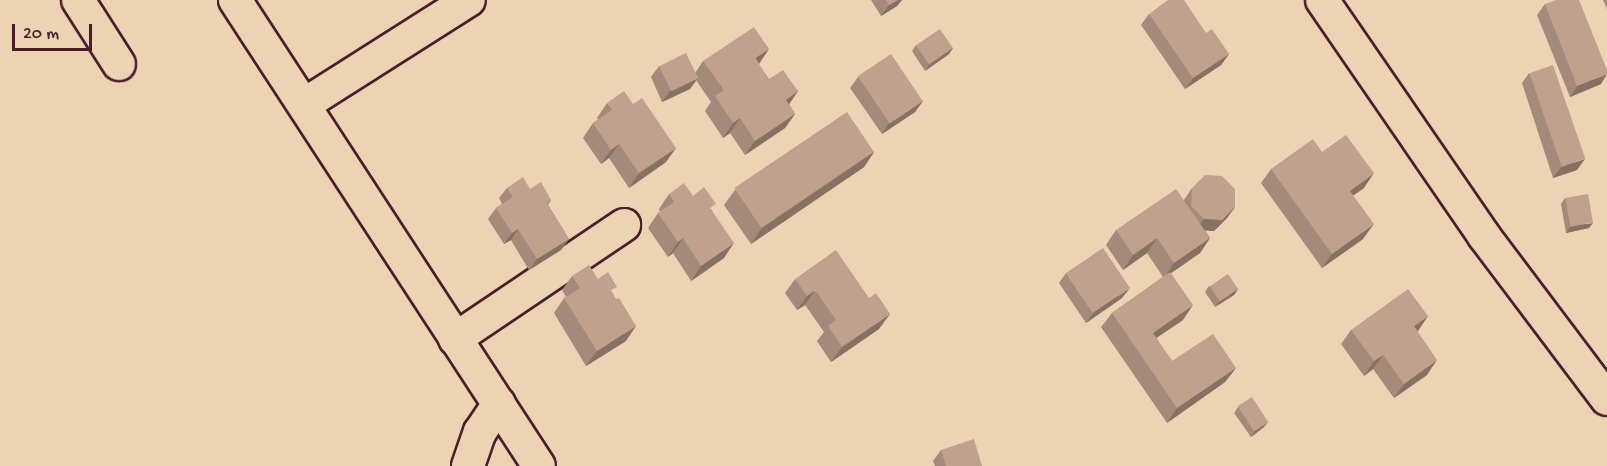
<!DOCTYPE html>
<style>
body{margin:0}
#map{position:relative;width:1607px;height:466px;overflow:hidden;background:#ecd3b4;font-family:"Gochi Hand",sans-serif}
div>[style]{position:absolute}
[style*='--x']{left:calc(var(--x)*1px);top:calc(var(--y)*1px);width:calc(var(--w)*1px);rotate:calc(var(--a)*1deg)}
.roads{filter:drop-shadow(2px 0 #4a1f2b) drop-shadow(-2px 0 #4a1f2b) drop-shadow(0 2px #4a1f2b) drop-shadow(0 -2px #4a1f2b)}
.street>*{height:32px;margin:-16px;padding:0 16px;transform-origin:16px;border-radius:16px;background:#ecd3b4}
.wall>*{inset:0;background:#a48a7a}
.shaded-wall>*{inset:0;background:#867163}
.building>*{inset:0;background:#bfa18e;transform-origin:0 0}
span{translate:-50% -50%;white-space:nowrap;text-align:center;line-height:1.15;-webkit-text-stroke:4.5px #ecd3b4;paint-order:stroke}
.scale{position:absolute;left:12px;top:24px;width:80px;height:27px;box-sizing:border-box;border:3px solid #4a1f2b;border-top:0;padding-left:8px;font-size:18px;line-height:21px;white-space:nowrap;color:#4a1f2b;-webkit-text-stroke:4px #ecd3b4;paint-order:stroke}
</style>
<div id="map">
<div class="roads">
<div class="street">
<div style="--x:78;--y:0;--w:76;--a:57.4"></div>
<div style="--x:235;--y:0;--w:556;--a:56.88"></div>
<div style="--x:1322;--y:0;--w:286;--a:55.5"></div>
<div style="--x:1484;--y:236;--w:204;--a:53"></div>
<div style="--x:305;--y:104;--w:194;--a:-32.4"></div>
<div style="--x:455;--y:339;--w:204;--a:-34"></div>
<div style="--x:468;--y:466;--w:36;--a:-71"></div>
<div style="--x:480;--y:432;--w:34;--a:-56"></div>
</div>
</div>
<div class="wall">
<div style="clip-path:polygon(871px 0,902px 0,897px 6px,881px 16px)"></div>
<div style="clip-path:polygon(1603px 0,1607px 0,1607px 9px)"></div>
<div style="clip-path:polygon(1545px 4px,1601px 84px,1570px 97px,1537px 15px)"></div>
<div style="clip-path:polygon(1149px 14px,1206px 33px,1229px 54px,1221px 65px,1185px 89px,1141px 25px)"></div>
<div style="clip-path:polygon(916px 45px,953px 48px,949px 54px,925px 71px,912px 51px)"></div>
<div style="clip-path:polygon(703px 61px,758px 64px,769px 79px,798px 91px,789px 104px,795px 114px,785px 128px,745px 155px,730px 133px,723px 138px,705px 111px,711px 102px,696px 80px,690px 89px,662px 102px,651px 77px,659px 66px,695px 73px)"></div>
<div style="clip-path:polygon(1529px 73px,1577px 170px,1553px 178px,1522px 83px)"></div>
<div style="clip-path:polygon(858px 77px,923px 101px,915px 112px,882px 134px,850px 88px)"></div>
<div style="clip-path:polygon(607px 103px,666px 162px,629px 188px,609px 158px,601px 164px,583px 138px,593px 123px,598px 120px,597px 118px)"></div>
<div style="clip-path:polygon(874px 152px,864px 167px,751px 244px,724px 205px,735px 190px)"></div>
<div style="clip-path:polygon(1322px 152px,1364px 188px,1353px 195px,1363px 239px,1322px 268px,1261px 183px,1271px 169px)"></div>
<div style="clip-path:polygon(507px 188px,530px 189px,551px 200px,548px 205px,569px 239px,561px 250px,529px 270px,511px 240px,504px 244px,488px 219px,496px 208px,502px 204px,499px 198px)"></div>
<div style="clip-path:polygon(1192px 188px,1235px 207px,1227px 218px,1214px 231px,1205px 230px,1210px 238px,1200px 253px,1171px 273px,1183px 320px,1156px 338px,1172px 361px,1236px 368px,1225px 382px,1167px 423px,1101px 327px,1112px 313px,1163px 277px,1147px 253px,1123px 270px,1106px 245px,1116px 230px,1184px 200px)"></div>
<div style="clip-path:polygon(669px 194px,693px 196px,712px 210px,724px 258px,691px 281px,673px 253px,668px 257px,648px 228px,658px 213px,660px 212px,659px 209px)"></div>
<div style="clip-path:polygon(1565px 198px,1589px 228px,1566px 233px,1561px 204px)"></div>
<div style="clip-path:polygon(1066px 273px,1122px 298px,1086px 323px,1059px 283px)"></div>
<div style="clip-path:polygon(572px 276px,598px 279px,612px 293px,626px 341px,586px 366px,554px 313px,564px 298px,566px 297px,562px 290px)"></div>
<div style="clip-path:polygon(795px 279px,879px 329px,831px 362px,817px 341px,824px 332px,805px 305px,797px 310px,785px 293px)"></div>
<div style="clip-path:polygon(1209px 286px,1238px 289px,1234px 295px,1215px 307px,1205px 292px)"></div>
<div style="clip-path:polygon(1351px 330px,1417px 331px,1427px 375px,1394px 398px,1373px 369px,1364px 376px,1341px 344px)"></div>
<div style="clip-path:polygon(1238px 407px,1264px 427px,1251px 437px,1234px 413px)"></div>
<div style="clip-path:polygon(941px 450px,982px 466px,935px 466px,933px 461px)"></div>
</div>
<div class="shaded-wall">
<div style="clip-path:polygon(898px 0,902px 0,897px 6px,881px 16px,889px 5px)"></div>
<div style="clip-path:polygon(953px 48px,949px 54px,925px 71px,929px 65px)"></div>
<div style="clip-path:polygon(769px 49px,759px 64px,755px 58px)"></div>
<div style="clip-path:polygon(1229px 54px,1221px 65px,1185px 89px,1193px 78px)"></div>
<div style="clip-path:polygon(1607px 74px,1601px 84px,1570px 97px,1577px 86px)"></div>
<div style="clip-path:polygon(698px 78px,690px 89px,662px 102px,670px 91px)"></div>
<div style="clip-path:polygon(798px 91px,788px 106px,786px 100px)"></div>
<div style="clip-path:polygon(923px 101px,915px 112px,882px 134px,889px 123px)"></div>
<div style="clip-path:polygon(795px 114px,785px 128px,745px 155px,755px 141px)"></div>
<div style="clip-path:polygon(740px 118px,730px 133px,723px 138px,733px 123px)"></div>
<div style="clip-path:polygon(619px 144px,609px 158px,601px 164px,611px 150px)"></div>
<div style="clip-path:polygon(676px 148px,666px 162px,629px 188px,639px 173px)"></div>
<div style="clip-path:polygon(874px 152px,864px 167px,751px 244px,761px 229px)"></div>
<div style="clip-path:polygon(1585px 159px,1577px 170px,1553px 178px,1561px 167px)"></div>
<div style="clip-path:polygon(1374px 173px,1364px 188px,1340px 205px,1350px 191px)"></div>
<div style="clip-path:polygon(1235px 207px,1227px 218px,1214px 231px,1196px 230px,1204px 219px)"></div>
<div style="clip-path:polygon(1593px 223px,1589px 228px,1566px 233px,1570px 227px)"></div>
<div style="clip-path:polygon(1374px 224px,1363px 239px,1322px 268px,1332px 254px)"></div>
<div style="clip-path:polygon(518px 229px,511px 240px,504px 244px,512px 233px)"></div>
<div style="clip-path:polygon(683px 238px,673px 253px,668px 257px,678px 242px)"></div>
<div style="clip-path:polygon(1157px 238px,1147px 253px,1123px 270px,1133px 255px)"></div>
<div style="clip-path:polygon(1210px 238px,1200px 253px,1164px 278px,1174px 263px)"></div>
<div style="clip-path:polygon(569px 239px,561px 250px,529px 270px,537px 259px)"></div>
<div style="clip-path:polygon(734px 243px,724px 258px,691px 281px,701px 266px)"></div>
<div style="clip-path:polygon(1130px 288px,1122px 298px,1086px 323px,1094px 312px)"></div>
<div style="clip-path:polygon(1238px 289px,1234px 295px,1215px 307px,1219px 302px)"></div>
<div style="clip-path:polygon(815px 290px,805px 305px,797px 310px,807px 296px)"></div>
<div style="clip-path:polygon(1193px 305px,1183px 320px,1143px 347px,1153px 333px)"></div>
<div style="clip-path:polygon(890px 314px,879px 329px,831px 362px,842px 347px)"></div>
<div style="clip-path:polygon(1428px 316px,1418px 331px,1404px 341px,1414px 326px)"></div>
<div style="clip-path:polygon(636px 326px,626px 341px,586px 366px,597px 351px)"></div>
<div style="clip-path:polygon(1383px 355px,1373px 369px,1364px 376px,1374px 361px)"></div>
<div style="clip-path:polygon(1437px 360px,1427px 375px,1394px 398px,1404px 384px)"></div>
<div style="clip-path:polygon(1236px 368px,1225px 382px,1167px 423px,1177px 408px)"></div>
<div style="clip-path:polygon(1268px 422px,1264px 427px,1251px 437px,1255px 431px)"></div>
</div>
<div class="building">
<div style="clip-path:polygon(886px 0,898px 0,889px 5px)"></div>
<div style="clip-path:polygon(1168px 0,1184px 0,1206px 33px,1212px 29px,1229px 54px,1193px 78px,1149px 14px)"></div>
<div style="clip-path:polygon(1556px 0,1579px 0,1607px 70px,1607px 74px,1577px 86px,1545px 4px)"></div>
<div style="clip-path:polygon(754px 27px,769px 49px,755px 58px,769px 79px,783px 70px,798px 91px,786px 100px,795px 114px,755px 141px,740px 118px,733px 123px,715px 96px,724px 90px,703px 61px)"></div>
<div style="left:940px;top:29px;width:23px;height:29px;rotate:56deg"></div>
<div style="left:686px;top:53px;width:28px;height:30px;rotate:64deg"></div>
<div style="left:891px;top:54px;width:57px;height:40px;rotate:56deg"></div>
<div style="left:1553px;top:65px;width:99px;height:25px;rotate:71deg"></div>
<div style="clip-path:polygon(624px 91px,633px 104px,642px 98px,676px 148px,639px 173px,619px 144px,611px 150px,593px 123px,612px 110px,607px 103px)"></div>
<div style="left:847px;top:112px;width:48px;height:136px;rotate:56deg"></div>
<div style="clip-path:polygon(1346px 135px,1374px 173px,1350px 191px,1374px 224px,1332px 254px,1271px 169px,1313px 139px,1322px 152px)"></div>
<div style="clip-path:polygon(1205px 175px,1222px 176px,1235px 189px,1235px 207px,1222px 220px,1204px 219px,1191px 206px,1192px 188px)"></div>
<div style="clip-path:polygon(523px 177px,530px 189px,541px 182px,551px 200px,547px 203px,569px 239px,537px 259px,518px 229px,512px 233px,496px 208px,513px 197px,507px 188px)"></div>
<div style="clip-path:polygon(684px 183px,693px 196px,704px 187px,716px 204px,710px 208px,734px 243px,701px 266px,683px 238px,678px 242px,658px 213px,674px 202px,669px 194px)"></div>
<div style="clip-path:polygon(1176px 189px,1210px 238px,1174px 263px,1157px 238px,1133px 255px,1116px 230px)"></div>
<div style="left:1588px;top:194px;width:29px;height:23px;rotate:80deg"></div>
<div style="left:1103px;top:248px;width:48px;height:45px;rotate:56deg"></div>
<div style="clip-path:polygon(836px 250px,869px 298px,876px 293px,890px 314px,842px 347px,828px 326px,836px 320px,815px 290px,807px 296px,795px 279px)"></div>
<div style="clip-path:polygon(589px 265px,598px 279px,608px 272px,617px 287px,611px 290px,616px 299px,619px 298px,636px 326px,597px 351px,564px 298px,580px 288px,572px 276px)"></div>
<div style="clip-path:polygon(1170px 272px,1193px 305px,1153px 333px,1172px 361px,1213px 334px,1236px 368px,1177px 408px,1112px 313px)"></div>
<div style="left:1228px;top:274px;width:18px;height:22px;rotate:56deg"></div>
<div style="clip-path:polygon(1408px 289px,1428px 316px,1414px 326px,1437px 360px,1404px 384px,1383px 355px,1374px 361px,1351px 330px)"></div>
<div style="left:1252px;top:397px;width:30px;height:17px;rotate:57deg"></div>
<div style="clip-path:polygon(974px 439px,982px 466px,946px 466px,941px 450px)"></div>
</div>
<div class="scale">20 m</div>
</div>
